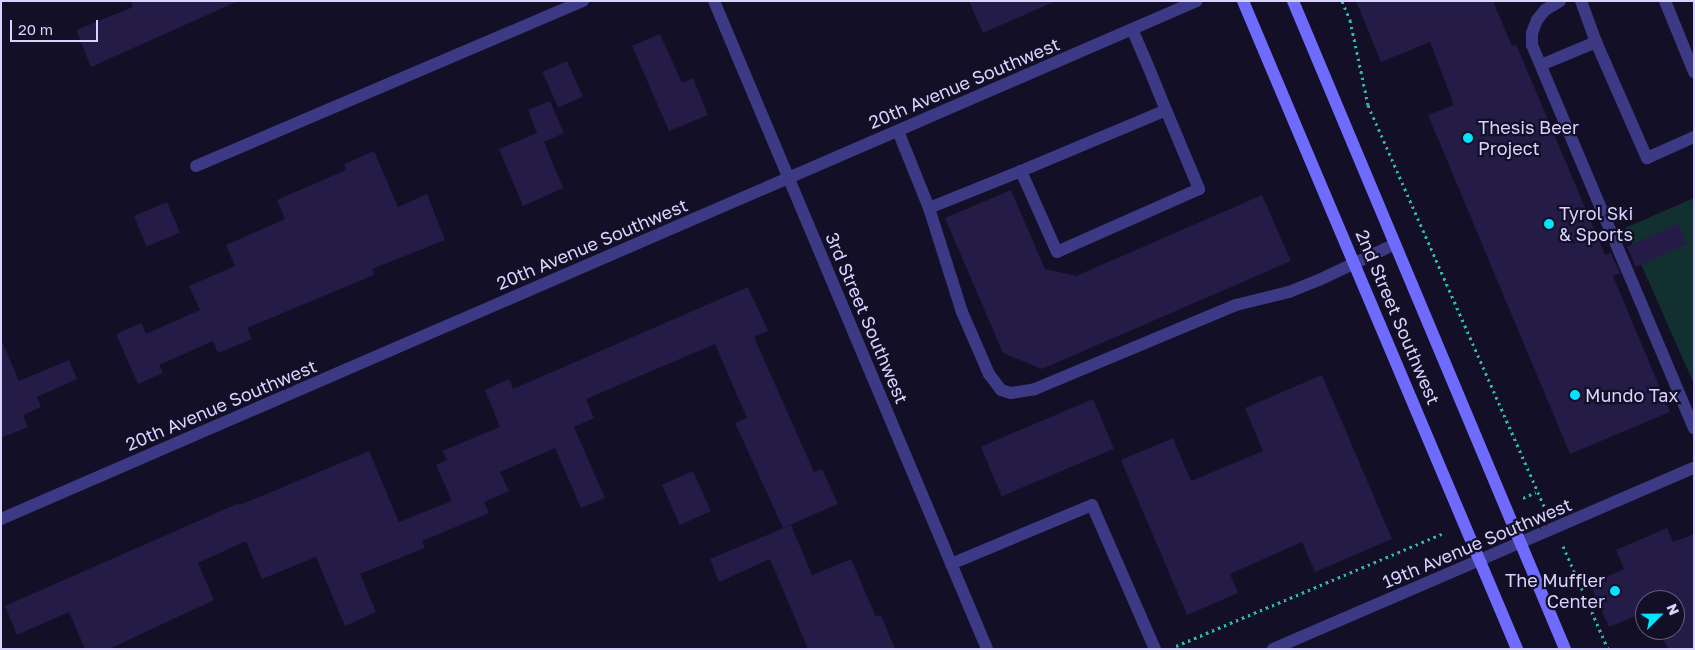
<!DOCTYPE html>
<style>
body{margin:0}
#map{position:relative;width:1695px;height:650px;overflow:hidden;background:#130f26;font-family:"Golos Text",sans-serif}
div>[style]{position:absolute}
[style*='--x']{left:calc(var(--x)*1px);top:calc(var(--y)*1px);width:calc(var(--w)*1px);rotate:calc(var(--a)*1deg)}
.green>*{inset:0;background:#12302f}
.building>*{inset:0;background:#241b47;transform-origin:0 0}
.path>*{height:3px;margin-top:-1.5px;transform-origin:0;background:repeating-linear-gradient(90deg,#2fb8b0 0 2.5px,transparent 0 6.5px)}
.lane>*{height:12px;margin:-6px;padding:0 6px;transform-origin:6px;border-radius:6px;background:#3d3a85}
.street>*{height:12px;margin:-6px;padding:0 6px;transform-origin:6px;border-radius:6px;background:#3d3a85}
.secondary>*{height:12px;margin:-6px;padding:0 6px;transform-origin:6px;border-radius:6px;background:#6f6bff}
.dots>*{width:14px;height:14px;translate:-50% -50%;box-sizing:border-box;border:2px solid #130f26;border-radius:50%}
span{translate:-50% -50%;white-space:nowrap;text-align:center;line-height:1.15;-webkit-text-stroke:4.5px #130f26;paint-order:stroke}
.street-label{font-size:18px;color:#d9d4ff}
.poi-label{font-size:18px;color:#d9d4ff}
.left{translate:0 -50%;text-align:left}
.right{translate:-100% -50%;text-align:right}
.frame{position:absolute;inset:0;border:2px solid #d9d4ff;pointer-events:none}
.north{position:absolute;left:1635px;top:590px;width:50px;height:50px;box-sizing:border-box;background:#130f26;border:1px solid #625e7d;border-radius:50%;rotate:67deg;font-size:14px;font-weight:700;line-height:20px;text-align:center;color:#d9d4ff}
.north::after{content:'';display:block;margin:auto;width:18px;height:22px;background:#00e5ff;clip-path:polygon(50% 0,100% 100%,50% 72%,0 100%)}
.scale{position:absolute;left:10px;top:20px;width:88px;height:22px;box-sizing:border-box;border:2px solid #d9d4ff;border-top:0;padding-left:6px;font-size:15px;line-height:18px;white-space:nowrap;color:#d9d4ff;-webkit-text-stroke:4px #130f26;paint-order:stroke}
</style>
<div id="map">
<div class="green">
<div style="clip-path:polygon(1694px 198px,1694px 384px,1625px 228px)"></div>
</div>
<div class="building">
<div style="clip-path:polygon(130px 1px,236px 1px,236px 2px,91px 67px,76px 30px,133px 7px)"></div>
<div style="clip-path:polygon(969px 1px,1056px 1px,983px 33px)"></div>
<div style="clip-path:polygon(1356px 1px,1493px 1px,1512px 46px,1516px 44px,1605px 255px,1611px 253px,1620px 273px,1613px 276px,1670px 412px,1570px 454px,1428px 115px,1454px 105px,1430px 42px,1381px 62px)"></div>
<div style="clip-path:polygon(660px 34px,682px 83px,693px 78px,708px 115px,669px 131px,632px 46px)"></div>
<div style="left:567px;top:61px;width:39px;height:27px;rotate:66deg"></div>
<div style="clip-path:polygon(550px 101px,564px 133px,544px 142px,563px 188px,523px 206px,499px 149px,537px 133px,528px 110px)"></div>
<div style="clip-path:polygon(374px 151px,398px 207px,427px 194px,445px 240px,372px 269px,374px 275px,247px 328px,252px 339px,218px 353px,213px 341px,159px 365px,163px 373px,138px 384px,116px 334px,141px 323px,146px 334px,200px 310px,189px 286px,235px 266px,226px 245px,285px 219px,277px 200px,346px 170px,344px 164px)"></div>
<div style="clip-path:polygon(1011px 190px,1045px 269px,1076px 276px,1262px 195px,1291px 261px,1042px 369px,1003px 353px,945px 218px)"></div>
<div style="left:167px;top:202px;width:33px;height:36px;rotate:67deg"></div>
<div style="left:1678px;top:224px;width:22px;height:56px;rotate:66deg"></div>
<div style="clip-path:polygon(748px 287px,768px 331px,754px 337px,814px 472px,822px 469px,838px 504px,783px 528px,735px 423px,747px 418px,715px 344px,586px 399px,594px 418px,574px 427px,605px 498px,581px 508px,555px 448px,500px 472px,509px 491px,484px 502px,489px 513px,422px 541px,425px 548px,360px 574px,376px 612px,345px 626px,316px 557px,262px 579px,246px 541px,198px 563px,214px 600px,109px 649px,85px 649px,69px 612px,17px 635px,5px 606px,239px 503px,240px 505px,369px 451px,399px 522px,452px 501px,436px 465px,447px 460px,442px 451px,500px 427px,485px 390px,509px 379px,513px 389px)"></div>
<div style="clip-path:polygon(1px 339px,19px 381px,69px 360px,77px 379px,37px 397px,41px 407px,23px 415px,28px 427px,1px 438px)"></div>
<div style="clip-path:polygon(1322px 375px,1392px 539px,1315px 572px,1302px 542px,1230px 574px,1238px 593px,1187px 615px,1121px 460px,1173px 438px,1191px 481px,1263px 451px,1245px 408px)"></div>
<div style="left:1093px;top:399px;width:54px;height:122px;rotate:67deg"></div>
<div style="left:693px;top:471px;width:44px;height:34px;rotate:66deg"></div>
<div style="clip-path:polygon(791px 525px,812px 575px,851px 559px,876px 617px,881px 615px,895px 649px,808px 649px,770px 559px,719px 582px,710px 559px)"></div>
<div style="clip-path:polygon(1667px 528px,1673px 542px,1694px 534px,1694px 649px,1668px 649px,1659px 630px,1675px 630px,1675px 600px,1645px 600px,1645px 612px,1609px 627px,1590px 584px,1624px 569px,1616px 550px)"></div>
</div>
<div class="path">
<div style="--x:1342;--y:1;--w:21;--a:67"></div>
<div style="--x:1350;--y:20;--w:87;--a:78"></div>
<div style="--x:1368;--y:105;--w:441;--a:66.3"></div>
<div style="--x:1523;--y:498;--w:14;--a:-25"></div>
<div style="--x:1563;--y:546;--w:112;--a:66.4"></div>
<div style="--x:1176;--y:646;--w:291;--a:-22.9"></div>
</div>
<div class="lane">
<div style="--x:1560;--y:1;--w:17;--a:149"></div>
<div style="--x:1545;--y:10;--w:13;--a:129"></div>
<div style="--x:1537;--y:20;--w:14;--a:111"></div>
<div style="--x:1532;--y:33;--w:12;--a:90"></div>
<div style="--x:1532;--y:45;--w:416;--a:67.1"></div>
<div style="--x:1581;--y:1;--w:44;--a:69.9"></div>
<div style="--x:1665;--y:1;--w:77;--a:67.8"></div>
<div style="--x:1132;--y:29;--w:40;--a:66.6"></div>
<div style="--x:1148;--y:66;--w:48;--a:67.8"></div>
<div style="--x:1166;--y:110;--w:86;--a:67.3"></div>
<div style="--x:1199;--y:189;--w:155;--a:156.1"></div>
<div style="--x:1057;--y:252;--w:89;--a:-114"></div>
<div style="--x:1021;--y:171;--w:157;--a:-22.8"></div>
<div style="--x:1541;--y:65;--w:60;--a:-22.7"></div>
<div style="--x:1596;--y:42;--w:127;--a:66.3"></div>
<div style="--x:1647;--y:158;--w:51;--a:-24.1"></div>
<div style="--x:898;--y:131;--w:83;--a:68.1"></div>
<div style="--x:929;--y:208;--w:99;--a:-21.9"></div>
<div style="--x:196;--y:166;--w:421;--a:-23.1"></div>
<div style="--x:929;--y:208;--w:109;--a:72.4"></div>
<div style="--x:962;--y:312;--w:68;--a:66.5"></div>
<div style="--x:989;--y:374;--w:20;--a:53"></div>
<div style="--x:1001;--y:390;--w:10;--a:17"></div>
<div style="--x:1011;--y:393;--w:24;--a:-9"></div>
<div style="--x:1035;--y:389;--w:218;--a:-22.7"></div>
<div style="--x:1236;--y:305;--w:55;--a:-13.8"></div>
<div style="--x:1289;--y:292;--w:32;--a:-22"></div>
<div style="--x:1319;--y:280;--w:84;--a:-25.3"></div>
<div style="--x:951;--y:564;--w:153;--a:-22.7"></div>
<div style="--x:1092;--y:505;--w:157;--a:66.4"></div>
</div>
<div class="street">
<div style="--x:714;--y:1;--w:703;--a:67.15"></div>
<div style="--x:1;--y:519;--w:1303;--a:-23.42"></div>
<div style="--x:1273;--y:649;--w:458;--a:-23.3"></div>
</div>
<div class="secondary">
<div style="--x:1243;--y:1;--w:704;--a:67.08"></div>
<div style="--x:1293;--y:1;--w:703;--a:67.23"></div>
</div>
<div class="dots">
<div style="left:1468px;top:138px;background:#00e5ff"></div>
<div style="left:1549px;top:224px;background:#00e5ff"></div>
<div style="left:1575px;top:395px;background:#00e5ff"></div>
<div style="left:1615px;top:591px;background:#00e5ff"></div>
</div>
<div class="street-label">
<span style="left:964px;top:83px;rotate:-23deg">20th Avenue Southwest</span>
<span style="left:592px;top:244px;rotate:-23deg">20th Avenue Southwest</span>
<span style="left:1398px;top:317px;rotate:67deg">2nd Street Southwest</span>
<span style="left:867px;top:318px;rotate:67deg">3rd Street Southwest</span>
<span style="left:221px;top:405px;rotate:-23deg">20th Avenue Southwest</span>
<span style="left:1477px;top:543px;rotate:-23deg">19th Avenue Southwest</span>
</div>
<div class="poi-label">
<span class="left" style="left:1478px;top:138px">Thesis Beer<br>Project</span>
<span class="left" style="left:1559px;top:224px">Tyrol Ski<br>&amp; Sports</span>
<span class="left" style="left:1585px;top:395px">Mundo Tax</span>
<span class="right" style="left:1605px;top:591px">The Muffler<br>Center</span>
</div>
<div class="frame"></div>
<div class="north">N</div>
<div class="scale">20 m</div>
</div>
